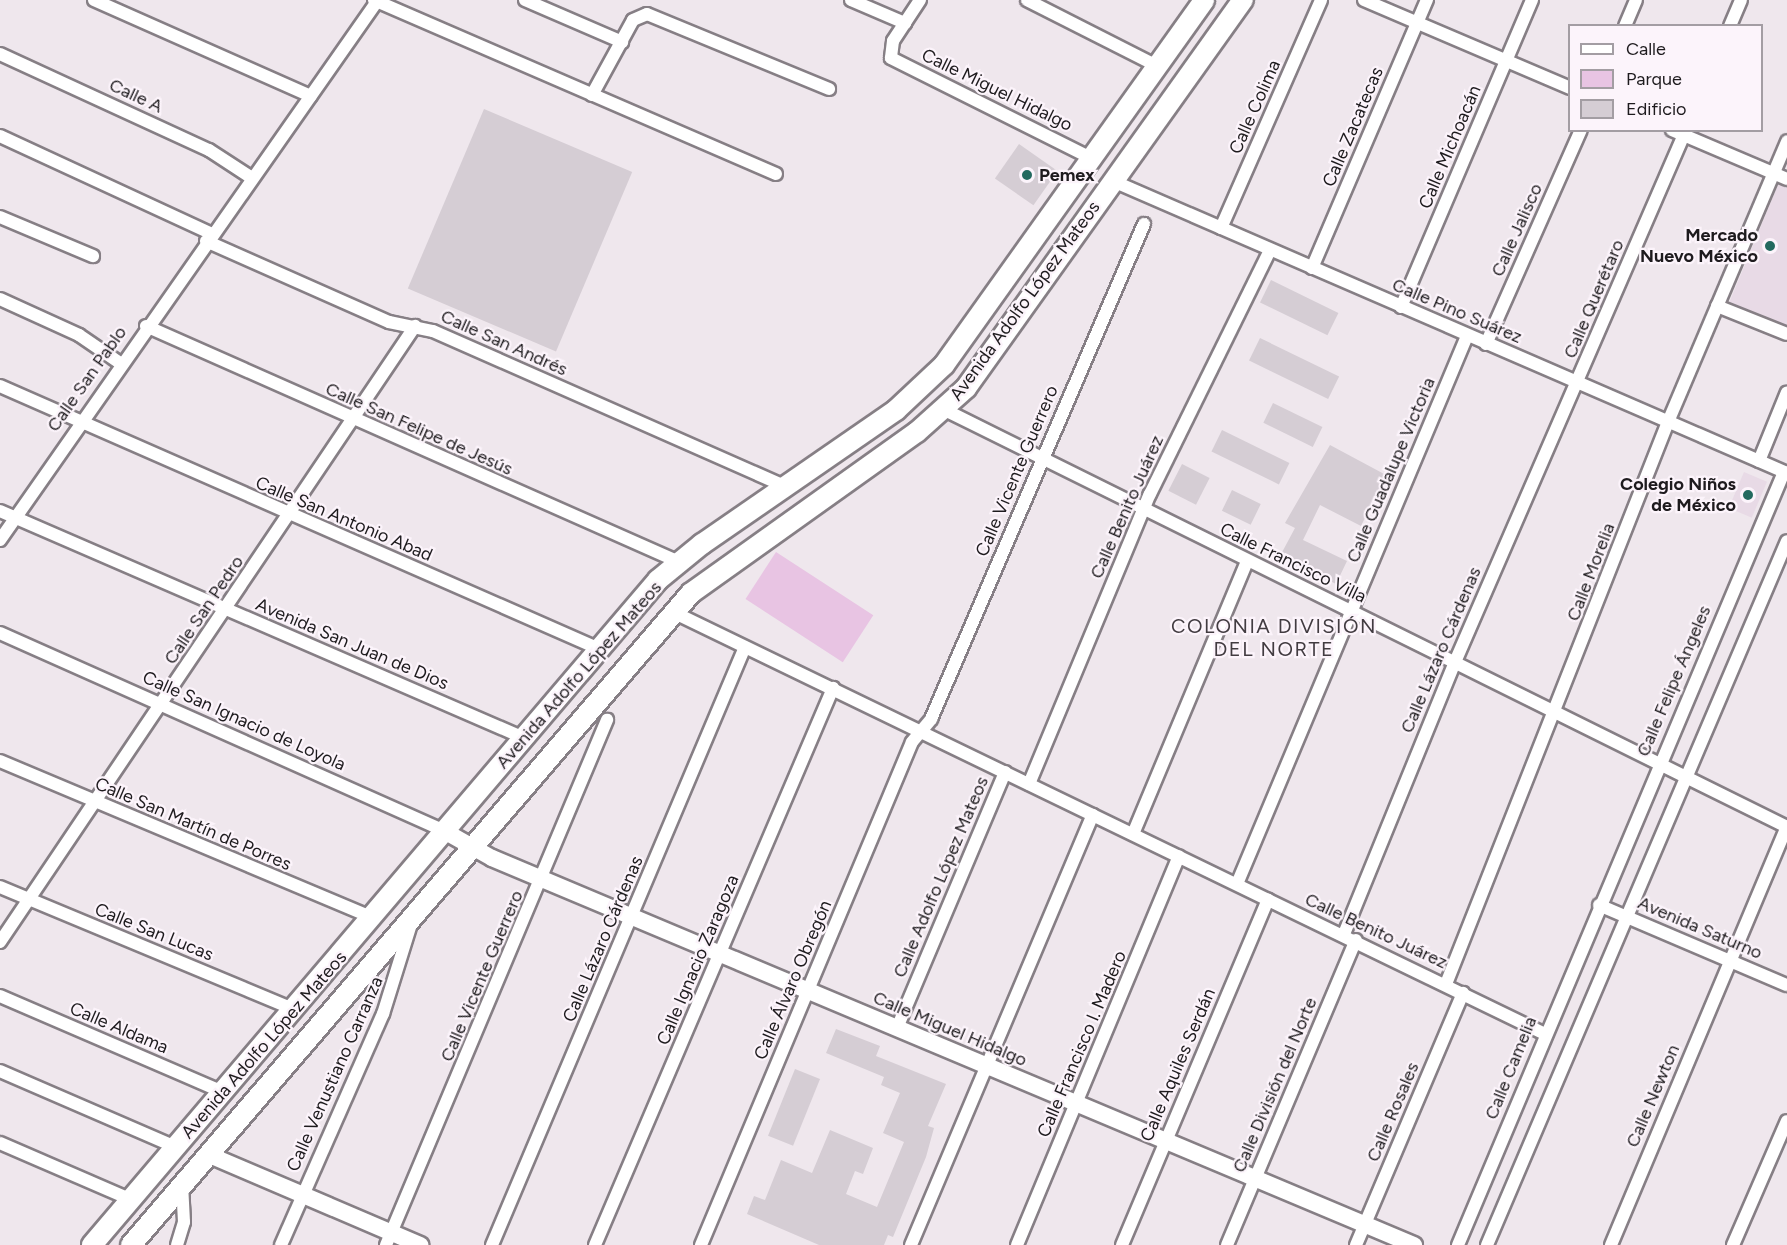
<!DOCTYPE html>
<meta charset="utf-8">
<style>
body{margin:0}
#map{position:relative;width:1787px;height:1245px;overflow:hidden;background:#efe7ed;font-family:Figtree,sans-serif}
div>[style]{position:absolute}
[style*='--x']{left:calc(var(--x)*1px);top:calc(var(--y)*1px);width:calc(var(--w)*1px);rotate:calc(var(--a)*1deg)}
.built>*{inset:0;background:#e8dae6;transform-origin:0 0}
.green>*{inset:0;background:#e8c4e3;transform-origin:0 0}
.building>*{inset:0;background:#d5cdd4;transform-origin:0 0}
.roads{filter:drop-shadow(2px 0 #867f85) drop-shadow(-2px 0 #867f85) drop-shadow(0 2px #867f85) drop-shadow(0 -2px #867f85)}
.street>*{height:12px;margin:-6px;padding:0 6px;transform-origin:6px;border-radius:6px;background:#fff}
.secondary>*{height:16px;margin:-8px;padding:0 8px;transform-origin:8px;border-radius:8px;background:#fff}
.primary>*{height:20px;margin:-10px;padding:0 10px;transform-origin:10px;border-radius:10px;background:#fff}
.dots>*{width:16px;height:16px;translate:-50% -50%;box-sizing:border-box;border:3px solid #fcf4fb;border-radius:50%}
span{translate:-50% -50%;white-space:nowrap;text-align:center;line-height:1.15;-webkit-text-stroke:4.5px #fcf4fb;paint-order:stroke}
.street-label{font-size:18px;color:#1e1b1e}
.poi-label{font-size:18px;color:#1e1b1e;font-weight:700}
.left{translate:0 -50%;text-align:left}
.right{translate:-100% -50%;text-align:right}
.neighbourhood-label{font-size:20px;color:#423c41;letter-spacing:1.5px}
.legend{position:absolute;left:1568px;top:24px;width:195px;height:108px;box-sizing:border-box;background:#fcf4fb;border:2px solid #a39da3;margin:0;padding:8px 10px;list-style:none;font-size:18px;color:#1e1b1e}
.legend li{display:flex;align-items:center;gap:12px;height:30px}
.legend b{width:30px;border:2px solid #a39da3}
</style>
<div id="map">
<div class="built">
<div style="clip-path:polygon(1780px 180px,1787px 183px,1787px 331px,1727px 308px)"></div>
<div style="left:1744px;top:472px;width:25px;height:39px;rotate:23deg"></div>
</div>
<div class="green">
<div style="left:776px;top:552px;width:116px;height:56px;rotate:33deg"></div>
</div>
<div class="building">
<div style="left:484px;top:109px;width:161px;height:195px;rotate:23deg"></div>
<div style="left:1019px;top:144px;width:47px;height:42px;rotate:35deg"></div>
<div style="left:1271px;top:280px;width:75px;height:25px;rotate:26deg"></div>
<div style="left:1260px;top:338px;width:88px;height:25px;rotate:26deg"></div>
<div style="left:1273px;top:403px;width:55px;height:22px;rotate:26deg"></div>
<div style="left:1222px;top:430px;width:75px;height:24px;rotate:26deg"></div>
<div style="clip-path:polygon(1330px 445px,1386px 475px,1361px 526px,1320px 505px,1303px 540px,1347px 561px,1336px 584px,1280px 556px,1295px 528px,1285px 523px)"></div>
<div style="left:1182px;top:464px;width:31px;height:30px;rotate:27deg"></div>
<div style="left:1232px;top:490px;width:32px;height:23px;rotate:26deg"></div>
<div style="clip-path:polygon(836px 1029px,880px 1046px,876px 1056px,946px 1084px,928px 1126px,934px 1128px,926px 1157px,893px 1237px,888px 1235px,884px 1245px,819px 1245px,747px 1214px,754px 1196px,765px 1200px,781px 1160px,812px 1173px,830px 1130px,873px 1148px,863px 1174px,855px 1171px,846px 1194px,877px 1207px,904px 1142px,883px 1133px,900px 1093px,881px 1085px,884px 1077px,826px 1053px)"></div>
<div style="left:795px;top:1069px;width:27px;height:72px;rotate:22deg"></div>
</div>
<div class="roads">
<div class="street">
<div style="--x:94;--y:0;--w:237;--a:23.9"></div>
<div style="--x:374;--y:0;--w:438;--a:23.4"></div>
<div style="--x:525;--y:0;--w:106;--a:23.4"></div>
<div style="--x:851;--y:0;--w:59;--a:23.1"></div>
<div style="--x:920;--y:0;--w:49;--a:123.4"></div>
<div style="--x:893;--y:41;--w:17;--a:97"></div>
<div style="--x:891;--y:58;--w:224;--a:26.6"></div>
<div style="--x:1027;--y:0;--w:146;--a:26.9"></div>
<div style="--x:1364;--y:0;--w:224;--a:23.1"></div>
<div style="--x:1625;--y:26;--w:28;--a:-67"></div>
<div style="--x:1730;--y:26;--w:28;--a:-67"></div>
<div style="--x:0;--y:54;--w:230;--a:24.7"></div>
<div style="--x:209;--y:150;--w:51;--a:33.1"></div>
<div style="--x:592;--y:95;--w:85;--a:-61.3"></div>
<div style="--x:633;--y:20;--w:15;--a:-23"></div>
<div style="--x:647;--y:14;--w:197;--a:22.4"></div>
<div style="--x:1672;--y:130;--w:125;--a:23.1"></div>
<div style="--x:0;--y:136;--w:234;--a:24.8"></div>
<div style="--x:1113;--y:181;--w:735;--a:23.42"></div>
<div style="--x:0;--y:217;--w:101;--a:22.8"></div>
<div style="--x:1221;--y:228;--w:249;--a:-66.3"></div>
<div style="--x:206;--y:241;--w:200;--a:23.9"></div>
<div style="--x:389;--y:322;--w:45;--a:11.6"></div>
<div style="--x:433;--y:331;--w:384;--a:23.8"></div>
<div style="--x:1312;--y:268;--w:292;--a:-66.8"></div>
<div style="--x:0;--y:299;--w:87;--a:24.5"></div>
<div style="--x:79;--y:335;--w:50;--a:34.3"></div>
<div style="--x:1717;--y:306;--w:75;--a:21.8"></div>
<div style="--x:1401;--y:307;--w:334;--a:-66.9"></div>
<div style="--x:146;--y:326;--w:583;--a:23.88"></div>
<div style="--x:1486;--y:344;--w:234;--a:-66.1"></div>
<div style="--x:0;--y:386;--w:652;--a:23.69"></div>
<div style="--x:945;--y:410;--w:940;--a:26.35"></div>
<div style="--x:1759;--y:461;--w:74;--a:-67.9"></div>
<div style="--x:0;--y:511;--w:571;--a:23.42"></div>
<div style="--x:0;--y:540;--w:659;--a:-55.01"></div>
<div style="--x:673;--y:612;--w:969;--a:25.82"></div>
<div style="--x:0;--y:633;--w:488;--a:24"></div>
<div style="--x:0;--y:761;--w:405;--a:22.8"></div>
<div style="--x:1029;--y:784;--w:314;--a:-67.4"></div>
<div style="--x:1150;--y:494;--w:272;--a:-63.8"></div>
<div style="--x:1133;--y:834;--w:296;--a:-67.3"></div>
<div style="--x:1237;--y:884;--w:594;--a:-67.23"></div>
<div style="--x:0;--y:887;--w:320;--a:22.6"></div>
<div style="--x:1599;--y:905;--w:204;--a:23.1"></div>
<div style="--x:1344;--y:934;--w:294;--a:-67.8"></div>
<div style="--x:1455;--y:662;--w:580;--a:-66.53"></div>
<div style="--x:0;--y:942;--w:743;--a:-56.03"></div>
<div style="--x:1446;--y:984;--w:604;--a:-68.45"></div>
<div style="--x:1668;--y:422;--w:305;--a:-67"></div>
<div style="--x:0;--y:996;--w:243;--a:23.3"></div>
<div style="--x:897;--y:1028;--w:278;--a:-67.1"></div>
<div style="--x:0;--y:1071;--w:192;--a:23.4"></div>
<div style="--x:0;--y:1143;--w:144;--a:23.4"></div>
<div style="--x:177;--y:1245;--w:24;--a:-73"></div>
<div style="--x:184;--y:1222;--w:38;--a:-93"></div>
<div style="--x:281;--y:1245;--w:253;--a:-66.2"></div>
<div style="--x:383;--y:1014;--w:94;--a:-72.7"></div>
<div style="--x:386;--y:1245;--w:570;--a:-67.17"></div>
<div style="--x:492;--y:1245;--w:649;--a:-67.07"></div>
<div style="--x:595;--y:1245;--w:606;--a:-66.86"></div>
<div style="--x:701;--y:1245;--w:545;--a:-67.24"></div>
<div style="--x:912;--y:742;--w:30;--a:-50"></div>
<div style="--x:931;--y:719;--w:539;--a:-66.72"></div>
<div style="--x:911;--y:1245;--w:467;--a:-67.1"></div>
<div style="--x:1017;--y:1245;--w:421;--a:-67.4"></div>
<div style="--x:1122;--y:1245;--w:375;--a:-67.1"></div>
<div style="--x:1227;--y:1245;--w:331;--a:-67.1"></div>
<div style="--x:1356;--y:1245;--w:274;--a:-67"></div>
<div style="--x:1458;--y:1245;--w:839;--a:-67.13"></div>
<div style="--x:1487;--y:1245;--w:765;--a:-66.92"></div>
<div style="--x:1611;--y:1245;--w:454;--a:-67.2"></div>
<div style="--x:1733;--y:1245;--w:135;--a:-66.5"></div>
</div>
<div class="secondary">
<div style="--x:446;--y:832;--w:53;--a:29.5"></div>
<div style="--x:492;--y:858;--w:1000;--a:22.77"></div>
<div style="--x:207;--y:1154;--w:232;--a:23.1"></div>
</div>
<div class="primary">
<div style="--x:92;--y:1245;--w:873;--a:-49.6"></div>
<div style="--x:658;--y:580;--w:57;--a:-39.3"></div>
<div style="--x:702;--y:544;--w:236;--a:-34.6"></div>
<div style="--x:896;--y:410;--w:66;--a:-43.2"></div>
<div style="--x:944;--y:365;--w:448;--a:-54.5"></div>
<div style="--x:131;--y:1245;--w:859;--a:-49.34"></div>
<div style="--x:691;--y:593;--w:277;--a:-35.5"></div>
<div style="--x:917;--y:432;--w:66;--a:-41.9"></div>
<div style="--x:966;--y:388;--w:477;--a:-54.5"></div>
</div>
</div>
<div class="dots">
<div style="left:1027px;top:175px;background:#236a5f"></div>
<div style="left:1770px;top:246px;background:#236a5f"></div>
<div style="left:1748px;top:495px;background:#236a5f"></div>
</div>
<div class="street-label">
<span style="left:997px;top:90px;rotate:26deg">Calle Miguel Hidalgo</span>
<span style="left:136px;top:96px;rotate:25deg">Calle A</span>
<span style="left:1255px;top:107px;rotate:-66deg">Calle Colima</span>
<span style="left:1353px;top:127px;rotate:-67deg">Calle Zacatecas</span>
<span style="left:1450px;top:147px;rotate:-67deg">Calle Michoacán</span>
<span style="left:1517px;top:230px;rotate:-66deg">Calle Jalisco</span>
<span style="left:1594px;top:299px;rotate:-67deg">Calle Querétaro</span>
<span style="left:1025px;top:301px;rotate:-54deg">Avenida Adolfo López Mateos</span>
<span style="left:1457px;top:311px;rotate:23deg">Calle Pino Suárez</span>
<span style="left:504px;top:343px;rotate:24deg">Calle San Andrés</span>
<span style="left:87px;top:379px;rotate:-55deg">Calle San Pablo</span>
<span style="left:419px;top:429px;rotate:24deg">Calle San Felipe de Jesús</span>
<span style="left:1391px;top:470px;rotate:-67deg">Calle Guadalupe Victoria</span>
<span style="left:1017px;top:471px;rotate:-67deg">Calle Vicente Guerrero</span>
<span style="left:1127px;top:507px;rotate:-66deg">Calle Benito Juárez</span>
<span style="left:344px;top:519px;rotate:23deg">Calle San Antonio Abad</span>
<span style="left:1293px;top:563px;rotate:26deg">Calle Francisco Villa</span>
<span style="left:1591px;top:572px;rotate:-69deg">Calle Morelia</span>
<span style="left:204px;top:610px;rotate:-56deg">Calle San Pedro</span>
<span style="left:352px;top:644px;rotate:23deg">Avenida San Juan de Dios</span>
<span style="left:1441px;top:650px;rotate:-67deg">Calle Lázaro Cárdenas</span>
<span style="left:579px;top:675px;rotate:-49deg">Avenida Adolfo López Mateos</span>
<span style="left:1674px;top:681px;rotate:-67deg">Calle Felipe Ángeles</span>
<span style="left:244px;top:721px;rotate:24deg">Calle San Ignacio de Loyola</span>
<span style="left:193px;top:824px;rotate:23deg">Calle San Martín de Porres</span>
<span style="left:941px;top:877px;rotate:-67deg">Calle Adolfo López Mateos</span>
<span style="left:1700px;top:928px;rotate:23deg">Avenida Saturno</span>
<span style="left:1376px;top:931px;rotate:25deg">Calle Benito Juárez</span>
<span style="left:154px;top:932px;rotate:22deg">Calle San Lucas</span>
<span style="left:603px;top:939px;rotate:-67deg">Calle Lázaro Cárdenas</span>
<span style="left:698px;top:960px;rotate:-67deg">Calle Ignacio Zaragoza</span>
<span style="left:482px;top:976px;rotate:-67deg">Calle Vicente Guerrero</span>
<span style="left:793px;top:980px;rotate:-67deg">Calle Álvaro Obregón</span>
<span style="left:119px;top:1028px;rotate:23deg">Calle Aldama</span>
<span style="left:950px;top:1029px;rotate:23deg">Calle Miguel Hidalgo</span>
<span style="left:1082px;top:1044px;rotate:-67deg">Calle Francisco I. Madero</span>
<span style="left:264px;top:1045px;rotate:-49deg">Avenida Adolfo López Mateos</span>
<span style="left:1178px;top:1065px;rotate:-67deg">Calle Aquiles Serdán</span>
<span style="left:1511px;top:1068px;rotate:-68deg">Calle Camelia</span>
<span style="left:335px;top:1074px;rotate:-66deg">Calle Venustiano Carranza</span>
<span style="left:1275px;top:1085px;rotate:-67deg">Calle División del Norte</span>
<span style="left:1653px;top:1096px;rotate:-67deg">Calle Newton</span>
<span style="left:1393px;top:1112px;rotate:-67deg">Calle Rosales</span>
</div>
<div class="poi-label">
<span class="left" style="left:1039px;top:175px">Pemex</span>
<span class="right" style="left:1758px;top:246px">Mercado<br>Nuevo México</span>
<span class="right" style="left:1736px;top:495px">Colegio Niños<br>de México</span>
</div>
<div class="neighbourhood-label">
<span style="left:1274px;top:638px">COLONIA DIVISIÓN<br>DEL NORTE</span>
</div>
<ul class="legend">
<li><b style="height:8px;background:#fff"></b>Calle</li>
<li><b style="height:16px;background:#e8c4e3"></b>Parque</li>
<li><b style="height:16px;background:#d5cdd4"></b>Edificio</li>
</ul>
</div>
